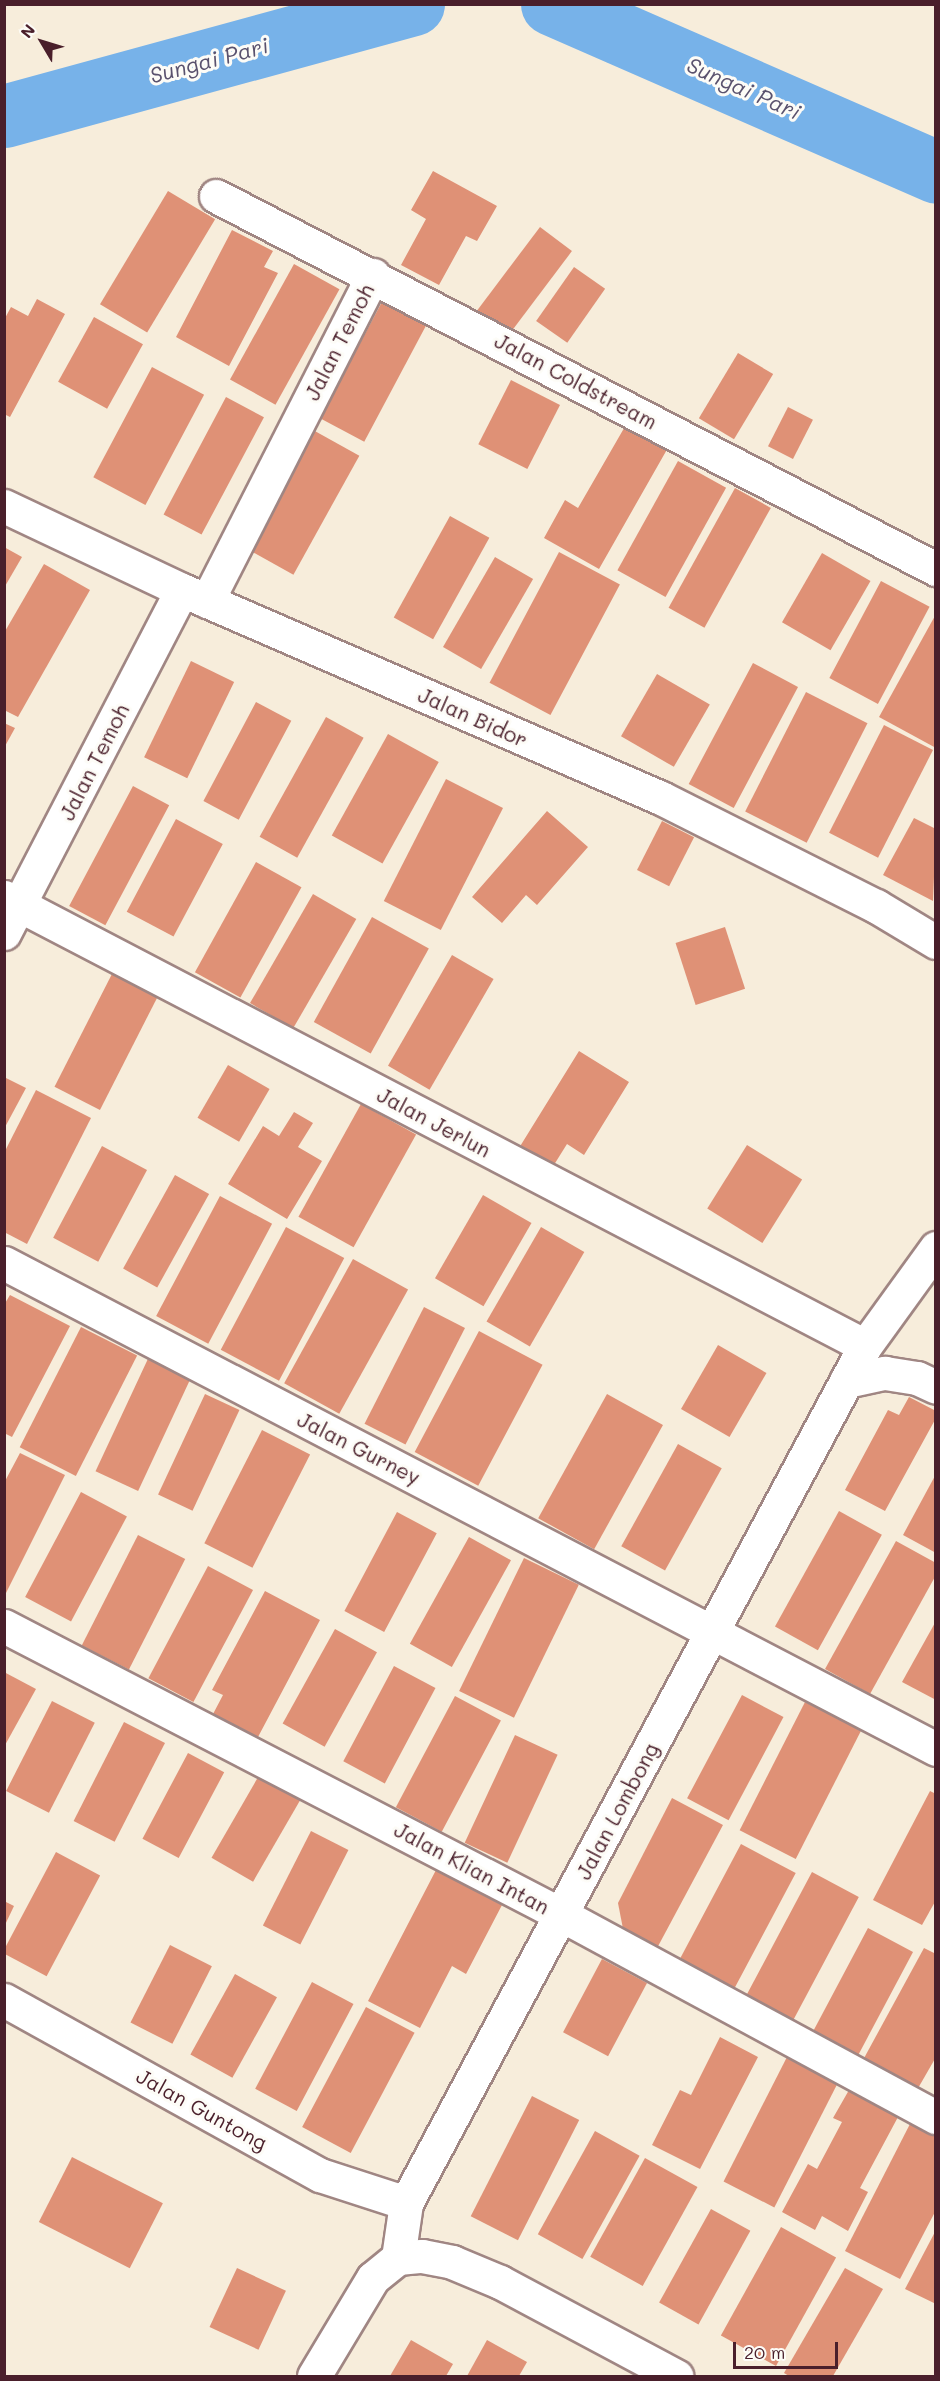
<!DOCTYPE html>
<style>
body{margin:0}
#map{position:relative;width:940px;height:2381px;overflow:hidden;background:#f7eddb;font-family:Mali,sans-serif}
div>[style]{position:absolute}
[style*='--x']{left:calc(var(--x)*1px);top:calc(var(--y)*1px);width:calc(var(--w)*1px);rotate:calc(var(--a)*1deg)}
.river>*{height:63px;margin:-31.5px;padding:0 31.5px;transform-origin:31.5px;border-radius:31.5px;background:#77b2e9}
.building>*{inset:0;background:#df9176;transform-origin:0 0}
.roads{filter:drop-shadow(2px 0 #a08683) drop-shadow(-2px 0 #a08683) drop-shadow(0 2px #a08683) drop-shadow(0 -2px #a08683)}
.minor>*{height:33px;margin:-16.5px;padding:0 16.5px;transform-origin:16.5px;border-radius:16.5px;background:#fff}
span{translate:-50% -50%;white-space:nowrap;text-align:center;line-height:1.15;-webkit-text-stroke:6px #fdfcf7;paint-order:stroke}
.street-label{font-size:21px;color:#4a1f2b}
.water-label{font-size:22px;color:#5a526e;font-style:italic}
.frame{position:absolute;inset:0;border:6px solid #4a1f2b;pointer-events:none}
.north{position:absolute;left:12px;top:12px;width:60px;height:60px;-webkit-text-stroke:4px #fdfcf7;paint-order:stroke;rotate:308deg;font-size:16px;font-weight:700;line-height:24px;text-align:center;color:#4a1f2b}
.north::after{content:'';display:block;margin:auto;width:21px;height:27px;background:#4a1f2b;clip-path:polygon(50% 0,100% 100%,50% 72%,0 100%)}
.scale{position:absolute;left:733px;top:2342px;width:105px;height:27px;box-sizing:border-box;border:3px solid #4a1f2b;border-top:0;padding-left:8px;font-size:18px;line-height:21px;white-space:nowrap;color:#4a1f2b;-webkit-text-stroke:4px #fdfcf7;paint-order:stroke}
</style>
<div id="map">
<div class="river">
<div style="--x:552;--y:4;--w:419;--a:23.6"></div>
<div style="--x:4;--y:116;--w:424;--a:-15.3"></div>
</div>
<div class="building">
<div style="clip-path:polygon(433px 171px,497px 206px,477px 241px,466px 236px,439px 285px,401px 265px,426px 219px,411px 210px)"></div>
<div style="left:168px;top:191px;width:55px;height:132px;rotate:31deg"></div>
<div style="left:540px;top:227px;width:40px;height:106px;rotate:37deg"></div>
<div style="clip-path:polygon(232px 230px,273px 251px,264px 267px,278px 273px,229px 366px,176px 337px)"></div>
<div style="left:294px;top:264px;width:52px;height:132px;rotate:29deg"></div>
<div style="left:574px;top:267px;width:38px;height:66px;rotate:35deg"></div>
<div style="clip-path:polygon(37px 299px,65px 314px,10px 417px,4px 414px,4px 320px,11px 307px,28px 316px)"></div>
<div style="left:383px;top:300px;width:50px;height:134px;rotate:28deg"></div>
<div style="left:94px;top:317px;width:56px;height:74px;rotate:29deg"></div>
<div style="left:738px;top:353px;width:41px;height:76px;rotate:31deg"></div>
<div style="left:152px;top:367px;width:59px;height:125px;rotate:28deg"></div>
<div style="left:511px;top:380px;width:55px;height:72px;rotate:27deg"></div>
<div style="left:226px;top:397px;width:43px;height:133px;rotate:28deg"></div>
<div style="left:788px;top:407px;width:28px;height:44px;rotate:27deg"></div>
<div style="clip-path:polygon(627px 423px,669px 446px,599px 569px,544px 538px,565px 500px,578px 508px)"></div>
<div style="left:313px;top:430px;width:53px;height:136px;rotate:29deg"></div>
<div style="left:678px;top:461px;width:55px;height:125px;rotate:29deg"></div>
<div style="left:735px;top:488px;width:41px;height:137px;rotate:29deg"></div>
<div style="left:450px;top:516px;width:45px;height:116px;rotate:29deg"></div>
<div style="clip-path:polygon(4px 547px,22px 557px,4px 588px)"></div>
<div style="left:559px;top:552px;width:69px;height:148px;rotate:28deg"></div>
<div style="left:822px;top:553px;width:56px;height:80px;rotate:30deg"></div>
<div style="left:495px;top:557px;width:44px;height:104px;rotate:30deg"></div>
<div style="clip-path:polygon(44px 564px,90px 590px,18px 717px,4px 710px,4px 633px)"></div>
<div style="left:881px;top:581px;width:55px;height:110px;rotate:28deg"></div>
<div style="clip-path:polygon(936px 614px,936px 748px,879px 717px)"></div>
<div style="left:191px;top:661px;width:48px;height:107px;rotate:26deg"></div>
<div style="left:753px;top:663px;width:51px;height:137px;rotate:28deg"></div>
<div style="left:657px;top:674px;width:61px;height:72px;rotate:30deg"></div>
<div style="left:806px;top:692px;width:69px;height:134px;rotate:27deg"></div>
<div style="left:256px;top:702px;width:40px;height:112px;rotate:28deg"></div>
<div style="left:326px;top:717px;width:43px;height:137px;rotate:29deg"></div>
<div style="clip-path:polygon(4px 723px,15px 728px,4px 748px)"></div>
<div style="left:884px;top:725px;width:55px;height:121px;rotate:27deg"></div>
<div style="left:388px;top:734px;width:58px;height:116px;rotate:29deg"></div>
<div style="left:446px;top:779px;width:64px;height:137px;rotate:27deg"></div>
<div style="left:133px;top:786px;width:41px;height:136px;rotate:28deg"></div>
<div style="clip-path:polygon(547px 811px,588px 847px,537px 905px,526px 895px,502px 923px,472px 897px)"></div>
<div style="clip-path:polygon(914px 818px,936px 829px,933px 901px,883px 875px)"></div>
<div style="left:176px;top:819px;width:53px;height:105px;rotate:28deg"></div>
<div style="left:662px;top:821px;width:36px;height:55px;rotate:27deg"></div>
<div style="left:256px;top:862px;width:52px;height:126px;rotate:29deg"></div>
<div style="left:313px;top:894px;width:50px;height:126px;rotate:30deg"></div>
<div style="left:372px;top:917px;width:65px;height:120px;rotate:29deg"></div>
<div style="left:725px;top:927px;width:65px;height:52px;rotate:72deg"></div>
<div style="left:452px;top:955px;width:48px;height:128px;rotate:30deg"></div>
<div style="left:114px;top:970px;width:51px;height:131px;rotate:27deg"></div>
<div style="clip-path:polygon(579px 1051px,629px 1082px,584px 1155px,567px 1144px,552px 1168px,519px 1148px)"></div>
<div style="left:228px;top:1065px;width:48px;height:61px;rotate:30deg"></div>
<div style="clip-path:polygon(4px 1077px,26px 1088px,4px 1129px)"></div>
<div style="clip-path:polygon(36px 1090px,91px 1118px,27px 1244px,4px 1232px,4px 1153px)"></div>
<div style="left:361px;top:1104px;width:63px;height:129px;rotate:29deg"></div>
<div style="clip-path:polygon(294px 1112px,313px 1123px,298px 1147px,322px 1161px,287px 1219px,228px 1184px,263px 1126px,279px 1136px)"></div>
<div style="left:747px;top:1145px;width:65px;height:75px;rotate:32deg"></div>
<div style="left:102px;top:1146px;width:51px;height:104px;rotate:28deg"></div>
<div style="left:175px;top:1175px;width:39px;height:107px;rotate:29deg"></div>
<div style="left:483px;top:1195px;width:56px;height:96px;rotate:30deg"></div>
<div style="left:220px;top:1196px;width:59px;height:136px;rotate:28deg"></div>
<div style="left:286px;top:1227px;width:66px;height:139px;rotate:28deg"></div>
<div style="left:541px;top:1227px;width:50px;height:109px;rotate:30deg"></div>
<div style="left:353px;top:1259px;width:63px;height:142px;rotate:29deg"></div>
<div style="clip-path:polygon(10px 1295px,70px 1326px,12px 1437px,4px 1433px,4px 1305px)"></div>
<div style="left:424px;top:1307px;width:46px;height:131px;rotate:27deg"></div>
<div style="left:81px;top:1327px;width:63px;height:135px;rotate:27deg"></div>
<div style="left:479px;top:1331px;width:72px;height:137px;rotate:28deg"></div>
<div style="left:718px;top:1345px;width:56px;height:74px;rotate:30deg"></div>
<div style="left:153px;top:1348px;width:47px;height:136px;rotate:25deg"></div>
<div style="left:205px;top:1394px;width:38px;height:111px;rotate:25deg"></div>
<div style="left:607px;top:1394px;width:64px;height:142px;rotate:29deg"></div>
<div style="clip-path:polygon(909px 1397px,936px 1411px,936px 1418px,885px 1511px,845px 1490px,888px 1410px,899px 1415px)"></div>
<div style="left:262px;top:1430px;width:54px;height:127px;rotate:27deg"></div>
<div style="left:678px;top:1444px;width:50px;height:117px;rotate:29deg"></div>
<div style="clip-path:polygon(20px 1453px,65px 1475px,4px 1597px,4px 1483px)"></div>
<div style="clip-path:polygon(936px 1474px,936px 1553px,903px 1535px)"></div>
<div style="left:81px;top:1492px;width:52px;height:119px;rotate:28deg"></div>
<div style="left:839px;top:1511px;width:49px;height:132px;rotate:29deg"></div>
<div style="left:397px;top:1512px;width:45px;height:112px;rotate:28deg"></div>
<div style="left:138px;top:1535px;width:53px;height:124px;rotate:27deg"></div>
<div style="left:469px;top:1537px;width:48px;height:122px;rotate:29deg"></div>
<div style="clip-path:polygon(896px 1541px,936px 1563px,936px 1575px,870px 1694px,825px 1669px)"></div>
<div style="left:524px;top:1558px;width:61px;height:148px;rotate:26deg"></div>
<div style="left:208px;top:1566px;width:51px;height:127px;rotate:28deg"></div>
<div style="clip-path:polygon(265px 1591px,320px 1620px,258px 1737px,213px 1714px,223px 1695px,212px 1690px)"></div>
<div style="clip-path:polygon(936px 1621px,936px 1700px,902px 1682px)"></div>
<div style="left:335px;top:1629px;width:48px;height:108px;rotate:29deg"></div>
<div style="left:394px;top:1666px;width:47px;height:108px;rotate:28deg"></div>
<div style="clip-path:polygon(4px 1672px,36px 1689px,4px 1747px)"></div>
<div style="left:742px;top:1695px;width:47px;height:117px;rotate:28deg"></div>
<div style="left:455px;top:1696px;width:52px;height:126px;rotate:28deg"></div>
<div style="left:52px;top:1701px;width:48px;height:101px;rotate:27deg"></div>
<div style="left:805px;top:1702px;width:63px;height:144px;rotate:27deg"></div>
<div style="left:124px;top:1722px;width:46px;height:111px;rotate:27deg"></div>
<div style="left:515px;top:1735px;width:47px;height:119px;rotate:25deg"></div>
<div style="left:188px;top:1753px;width:41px;height:97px;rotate:28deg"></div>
<div style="left:261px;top:1772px;width:48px;height:99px;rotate:30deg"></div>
<div style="clip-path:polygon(930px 1791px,936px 1794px,936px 1900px,922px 1925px,873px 1900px)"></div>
<div style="clip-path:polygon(672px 1798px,723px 1825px,656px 1950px,624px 1934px,618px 1903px)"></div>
<div style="left:311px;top:1831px;width:42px;height:106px;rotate:27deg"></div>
<div style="left:741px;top:1844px;width:62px;height:135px;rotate:28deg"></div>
<div style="left:56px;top:1852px;width:50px;height:114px;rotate:28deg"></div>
<div style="clip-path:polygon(436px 1870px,502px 1905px,466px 1974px,452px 1966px,420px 2028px,368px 2001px)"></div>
<div style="left:812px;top:1872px;width:53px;height:140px;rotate:28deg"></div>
<div style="clip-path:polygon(4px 1901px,14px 1906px,4px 1927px)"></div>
<div style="left:868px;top:1928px;width:51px;height:118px;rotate:28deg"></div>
<div style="left:170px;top:1945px;width:47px;height:87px;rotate:27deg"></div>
<div style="clip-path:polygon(924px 1948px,936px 1954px,936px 2057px,917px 2090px,863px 2060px)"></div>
<div style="left:602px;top:1959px;width:51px;height:83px;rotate:28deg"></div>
<div style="left:235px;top:1974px;width:48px;height:92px;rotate:29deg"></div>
<div style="left:312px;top:1982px;width:47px;height:121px;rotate:28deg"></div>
<div style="left:366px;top:2007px;width:55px;height:136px;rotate:28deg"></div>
<div style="clip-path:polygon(720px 2037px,758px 2057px,700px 2169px,652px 2145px,680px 2090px,691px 2095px)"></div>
<div style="left:788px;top:2055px;width:57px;height:142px;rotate:27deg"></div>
<div style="clip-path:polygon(849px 2090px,898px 2117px,860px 2188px,868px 2192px,848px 2231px,822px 2216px,815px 2230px,782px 2212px,808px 2164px,817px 2169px,842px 2122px,833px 2118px)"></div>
<div style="left:532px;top:2096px;width:53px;height:135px;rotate:27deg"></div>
<div style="clip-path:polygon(912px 2120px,936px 2132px,936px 2210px,900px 2279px,845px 2251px)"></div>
<div style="left:595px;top:2131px;width:51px;height:118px;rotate:29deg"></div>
<div style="left:72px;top:2157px;width:102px;height:73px;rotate:27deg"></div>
<div style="left:645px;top:2158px;width:60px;height:113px;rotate:29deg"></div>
<div style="left:711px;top:2209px;width:45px;height:107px;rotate:29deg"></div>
<div style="left:781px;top:2227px;width:63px;height:124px;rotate:29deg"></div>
<div style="clip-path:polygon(936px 2230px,936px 2304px,905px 2289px)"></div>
<div style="left:237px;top:2268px;width:54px;height:65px;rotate:25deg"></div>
<div style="clip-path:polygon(845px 2268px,883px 2289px,833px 2376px,789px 2376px,784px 2373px)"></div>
<div style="clip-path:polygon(411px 2340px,453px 2364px,446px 2376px,390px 2376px)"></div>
<div style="clip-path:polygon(487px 2340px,527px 2362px,519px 2376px,467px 2376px)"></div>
</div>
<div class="roads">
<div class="minor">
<div style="--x:216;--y:196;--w:811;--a:27.39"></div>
<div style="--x:4;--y:506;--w:197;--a:25.3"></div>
<div style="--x:182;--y:590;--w:522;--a:23.47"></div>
<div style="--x:661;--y:798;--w:241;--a:26.7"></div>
<div style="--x:876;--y:906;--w:70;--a:31"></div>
<div style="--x:207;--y:601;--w:366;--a:-63"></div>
<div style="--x:4;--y:897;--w:971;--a:27.54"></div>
<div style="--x:4;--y:933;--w:386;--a:-62.6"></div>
<div style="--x:4;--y:1263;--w:1051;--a:27.54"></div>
<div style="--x:846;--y:1381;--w:40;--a:-12"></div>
<div style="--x:885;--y:1373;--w:32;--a:9"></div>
<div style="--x:917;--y:1378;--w:21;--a:25"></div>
<div style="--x:4;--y:1626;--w:628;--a:27.38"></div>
<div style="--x:562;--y:1915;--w:425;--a:28.4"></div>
<div style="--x:4;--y:2000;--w:361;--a:29"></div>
<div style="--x:320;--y:2175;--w:90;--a:18"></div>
<div style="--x:398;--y:2258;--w:24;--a:-5"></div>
<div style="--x:422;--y:2256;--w:31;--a:11"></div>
<div style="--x:452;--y:2262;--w:52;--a:22.6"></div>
<div style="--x:500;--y:2282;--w:200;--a:28.1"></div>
<div style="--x:314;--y:2376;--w:114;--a:-59"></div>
<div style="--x:373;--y:2278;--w:32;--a:-39"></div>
<div style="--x:398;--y:2258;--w:56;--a:-81.7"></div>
<div style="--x:406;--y:2203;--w:972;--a:-61.83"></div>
<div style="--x:865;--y:1346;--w:121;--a:-54.1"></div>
</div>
</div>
<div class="street-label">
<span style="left:339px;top:342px;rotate:-63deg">Jalan Temoh</span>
<span style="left:576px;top:381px;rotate:28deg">Jalan Coldstream</span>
<span style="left:473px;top:717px;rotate:24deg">Jalan Bidor</span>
<span style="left:94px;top:762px;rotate:-63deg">Jalan Temoh</span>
<span style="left:434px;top:1122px;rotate:28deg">Jalan Jerlun</span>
<span style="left:359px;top:1448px;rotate:27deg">Jalan Gurney</span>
<span style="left:617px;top:1811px;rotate:-62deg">Jalan Lombong</span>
<span style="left:472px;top:1868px;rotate:28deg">Jalan Klian Intan</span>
<span style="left:202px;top:2109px;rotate:29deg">Jalan Guntong</span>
</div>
<div class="water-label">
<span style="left:209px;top:60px;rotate:-15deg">Sungai Pari</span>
<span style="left:744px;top:88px;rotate:24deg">Sungai Pari</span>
</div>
<div class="frame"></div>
<div class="north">N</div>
<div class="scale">20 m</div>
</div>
